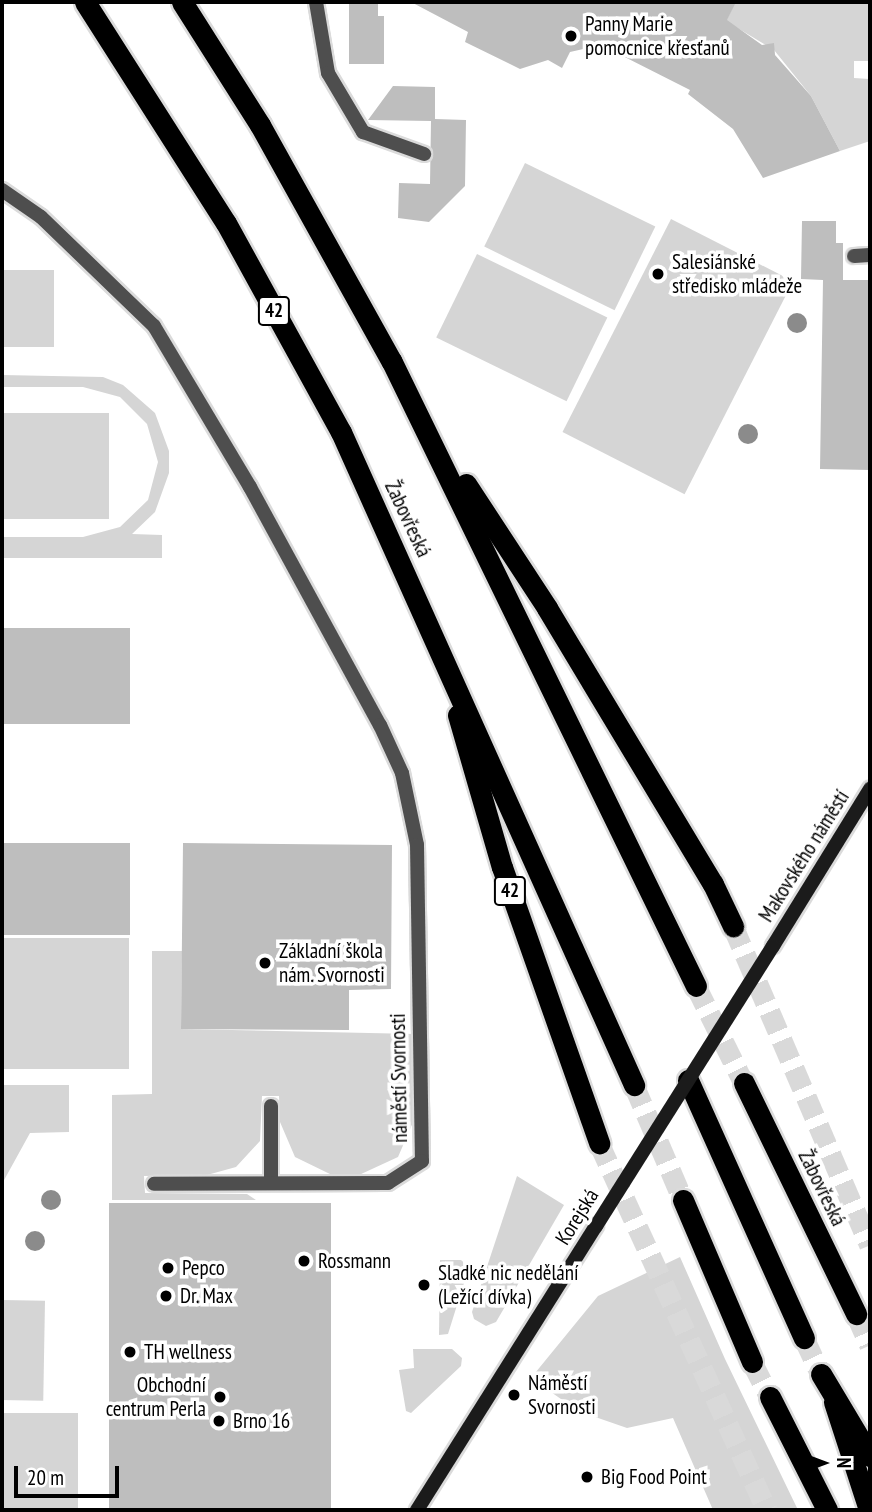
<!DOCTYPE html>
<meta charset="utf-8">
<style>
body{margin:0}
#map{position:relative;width:872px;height:1512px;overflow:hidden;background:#fff;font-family:"PT Sans Narrow",sans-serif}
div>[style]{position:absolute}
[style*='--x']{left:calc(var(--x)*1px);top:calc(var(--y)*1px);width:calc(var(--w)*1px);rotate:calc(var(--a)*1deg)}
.green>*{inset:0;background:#d5d5d5;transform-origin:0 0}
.building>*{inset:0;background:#bebebe;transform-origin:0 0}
.highway-tunnel>*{height:21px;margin-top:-10.5px;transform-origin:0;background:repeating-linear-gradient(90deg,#d9d9d9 0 21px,transparent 0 31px)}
.roads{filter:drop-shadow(2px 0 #dbdbdb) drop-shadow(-2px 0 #dbdbdb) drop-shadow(0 2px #dbdbdb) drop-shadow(0 -2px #dbdbdb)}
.lane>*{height:14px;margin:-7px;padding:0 7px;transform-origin:7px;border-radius:7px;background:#4e4e4e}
.street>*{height:14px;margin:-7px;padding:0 7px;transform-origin:7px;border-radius:7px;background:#4e4e4e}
.secondary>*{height:14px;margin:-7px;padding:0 7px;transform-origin:7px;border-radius:7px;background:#1b1b1b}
.highway>*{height:21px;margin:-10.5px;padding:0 10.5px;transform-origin:10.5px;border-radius:10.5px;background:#000}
.secondary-bridge>*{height:14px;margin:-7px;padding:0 7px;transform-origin:7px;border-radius:7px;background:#1b1b1b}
.trees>*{width:20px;height:20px;margin:-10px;border-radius:50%;background:#8b8b8b}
.dots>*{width:19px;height:19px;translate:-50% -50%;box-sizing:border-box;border:4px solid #fff;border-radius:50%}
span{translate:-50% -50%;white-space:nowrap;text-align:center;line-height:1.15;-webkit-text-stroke:7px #fff;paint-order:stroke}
.shield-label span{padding:2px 5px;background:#fff;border:2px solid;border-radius:5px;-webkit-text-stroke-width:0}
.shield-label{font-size:19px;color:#000;font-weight:700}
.poi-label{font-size:21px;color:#000}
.left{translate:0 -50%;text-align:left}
.right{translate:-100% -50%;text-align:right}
.street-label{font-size:21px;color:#000}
.frame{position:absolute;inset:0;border:4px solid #000;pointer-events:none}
.north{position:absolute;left:788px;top:1428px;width:70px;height:70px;-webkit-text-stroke:5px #fff;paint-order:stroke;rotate:90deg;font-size:19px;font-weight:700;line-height:28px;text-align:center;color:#000}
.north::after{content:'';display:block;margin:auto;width:24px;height:32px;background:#000;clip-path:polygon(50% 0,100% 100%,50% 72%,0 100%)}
.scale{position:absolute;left:14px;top:1466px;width:105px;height:32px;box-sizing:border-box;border:4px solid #000;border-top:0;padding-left:9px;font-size:21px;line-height:24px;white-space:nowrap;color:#000;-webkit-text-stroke:5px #fff;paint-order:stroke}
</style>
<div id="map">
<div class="green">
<div style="clip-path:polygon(718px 2px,869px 2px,868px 61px,854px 61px,854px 78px,869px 79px,870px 141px,840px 151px,811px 96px,774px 50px,726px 21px,732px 9px)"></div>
<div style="left:525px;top:163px;width:145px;height:93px;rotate:26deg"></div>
<div style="left:671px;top:219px;width:137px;height:239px;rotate:27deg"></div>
<div style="left:477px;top:254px;width:145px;height:93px;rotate:26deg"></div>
<div style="left:2px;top:270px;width:52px;height:77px"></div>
<div style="clip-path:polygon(2px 375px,103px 377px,123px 385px,155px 413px,169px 451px,169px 473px,155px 512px,132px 534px,162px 535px,162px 558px,2px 558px,2px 537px,83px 537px,120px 527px,148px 500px,158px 462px,147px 424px,120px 397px,83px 387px,2px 387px)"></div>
<div style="left:2px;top:413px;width:107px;height:106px"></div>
<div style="left:2px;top:938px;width:127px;height:131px"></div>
<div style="clip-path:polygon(152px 951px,182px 951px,181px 1029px,415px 1034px,414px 1120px,398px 1157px,359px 1175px,332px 1175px,295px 1157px,280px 1122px,279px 1096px,262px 1096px,260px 1141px,236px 1167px,207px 1175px,144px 1176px,145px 1193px,247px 1194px,256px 1200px,112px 1200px,112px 1095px,152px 1094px)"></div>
<div style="clip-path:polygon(2px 1085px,69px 1085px,69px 1132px,30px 1133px,3px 1182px)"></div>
<div style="clip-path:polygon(517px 1176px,564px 1205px,496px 1322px,486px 1326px,474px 1319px,472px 1312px)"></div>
<div style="clip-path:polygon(680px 1257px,725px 1359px,798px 1510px,713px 1510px,673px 1418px,627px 1428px,578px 1411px,531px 1378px,598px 1296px)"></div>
<div style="clip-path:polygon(440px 1260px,461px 1260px,469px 1267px,448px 1334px,439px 1335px)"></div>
<div style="left:2px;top:1300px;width:43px;height:100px;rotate:1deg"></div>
<div style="clip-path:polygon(413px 1349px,452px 1349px,462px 1358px,461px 1366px,411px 1413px,406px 1411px,399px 1370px,414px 1368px)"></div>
<div style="left:2px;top:1413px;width:76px;height:97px"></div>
</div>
<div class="building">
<div style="clip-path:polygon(349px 2px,378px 2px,378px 16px,384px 16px,384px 64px,349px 64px)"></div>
<div style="clip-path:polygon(411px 2px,736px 2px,727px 20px,762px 45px,774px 43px,775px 55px,811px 96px,840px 151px,763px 178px,733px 129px,688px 94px,690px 90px,601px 45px,570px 52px,562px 68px,548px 60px,520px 69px,465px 42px,468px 32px)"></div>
<div style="clip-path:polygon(393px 86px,435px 87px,435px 119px,466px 120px,465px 186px,429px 222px,398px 218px,399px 183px,430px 184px,431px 121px,368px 120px)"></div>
<div style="clip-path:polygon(802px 221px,836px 221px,836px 243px,843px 243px,843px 280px,870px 280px,870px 470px,820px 469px,823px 280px,801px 279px)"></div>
<div style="left:2px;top:628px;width:128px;height:96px"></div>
<div style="left:2px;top:843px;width:128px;height:92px"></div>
<div style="clip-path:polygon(183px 843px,392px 845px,391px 989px,349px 990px,349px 1030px,181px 1029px)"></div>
<div style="left:109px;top:1203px;width:222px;height:307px"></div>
</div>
<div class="highway-tunnel">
<div style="--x:733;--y:926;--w:347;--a:66.8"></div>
<div style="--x:696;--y:986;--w:108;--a:63.7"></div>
<div style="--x:634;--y:1085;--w:125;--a:66.9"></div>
<div style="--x:599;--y:1143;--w:404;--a:65.4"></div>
<div style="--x:856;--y:1314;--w:34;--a:66"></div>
<div style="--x:804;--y:1338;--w:40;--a:65"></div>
<div style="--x:752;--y:1362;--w:39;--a:63"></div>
</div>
<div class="roads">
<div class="lane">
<div style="--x:316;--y:2;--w:72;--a:80.4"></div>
<div style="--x:328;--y:73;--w:69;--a:59.3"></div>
<div style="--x:363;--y:132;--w:65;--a:19.8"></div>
<div style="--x:854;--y:256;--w:16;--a:-4"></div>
<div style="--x:271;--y:1106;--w:76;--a:90"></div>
</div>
<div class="street">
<div style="--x:2;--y:190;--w:47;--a:34.7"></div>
<div style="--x:41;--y:217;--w:157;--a:44"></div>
<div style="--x:154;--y:326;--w:187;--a:59.2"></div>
<div style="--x:250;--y:487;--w:271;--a:61.4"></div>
<div style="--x:380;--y:725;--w:53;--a:65.4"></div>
<div style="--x:402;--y:773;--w:74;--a:78.2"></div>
<div style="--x:417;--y:845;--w:316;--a:89.1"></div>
<div style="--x:422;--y:1161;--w:40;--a:147.1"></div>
<div style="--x:388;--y:1183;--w:234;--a:179.8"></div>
</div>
<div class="secondary">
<div style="--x:773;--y:946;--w:185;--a:-58.3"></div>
<div style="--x:417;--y:1510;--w:336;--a:-57.8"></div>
</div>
<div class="highway">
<div style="--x:85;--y:2;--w:262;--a:57.5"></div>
<div style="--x:226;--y:223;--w:239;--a:61.2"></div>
<div style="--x:341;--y:432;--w:716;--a:65.83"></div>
<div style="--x:182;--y:2;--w:146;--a:57.6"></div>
<div style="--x:260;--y:125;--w:271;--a:60.9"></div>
<div style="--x:392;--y:362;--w:694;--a:64.03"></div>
<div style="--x:466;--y:484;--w:148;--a:56.8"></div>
<div style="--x:547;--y:608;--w:322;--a:59"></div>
<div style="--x:713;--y:884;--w:47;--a:64.5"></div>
<div style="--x:458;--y:715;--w:158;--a:73.9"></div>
<div style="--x:502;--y:867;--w:293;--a:70.6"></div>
<div style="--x:688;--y:1080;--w:283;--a:65.8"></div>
<div style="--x:744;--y:1083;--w:257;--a:64.1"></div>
<div style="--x:683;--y:1200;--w:176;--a:66.9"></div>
<div style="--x:821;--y:1374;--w:96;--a:59.1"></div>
<div style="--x:770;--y:1397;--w:127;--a:63.2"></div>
<div style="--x:834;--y:1402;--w:114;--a:72"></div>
</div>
</div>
<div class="secondary-bridge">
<div style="--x:596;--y:1226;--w:331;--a:-57.7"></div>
</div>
<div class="trees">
<div style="left:797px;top:323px"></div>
<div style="left:748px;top:434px"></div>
<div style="left:51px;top:1200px"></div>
<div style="left:35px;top:1241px"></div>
</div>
<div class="dots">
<div style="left:571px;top:36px;background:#000"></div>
<div style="left:658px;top:274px;background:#000"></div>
<div style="left:265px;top:963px;background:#000"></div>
<div style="left:304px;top:1261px;background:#000"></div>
<div style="left:168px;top:1268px;background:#000"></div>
<div style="left:424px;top:1285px;background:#000"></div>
<div style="left:166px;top:1296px;background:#000"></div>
<div style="left:130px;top:1352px;background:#000"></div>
<div style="left:514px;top:1395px;background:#000"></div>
<div style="left:220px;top:1397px;background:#000"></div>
<div style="left:219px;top:1421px;background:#000"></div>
<div style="left:587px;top:1477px;background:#000"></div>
</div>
<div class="shield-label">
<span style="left:274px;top:311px">42</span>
<span style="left:510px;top:891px">42</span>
</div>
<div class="poi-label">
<span class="left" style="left:585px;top:36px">Panny Marie<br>pomocnice křesťanů</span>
<span class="left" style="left:672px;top:274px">Salesiánské<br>středisko mládeže</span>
<span class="left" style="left:279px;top:963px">Základní škola<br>nám. Svornosti</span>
<span class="left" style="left:318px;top:1261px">Rossmann</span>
<span class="left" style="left:182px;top:1268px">Pepco</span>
<span class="left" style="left:438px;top:1285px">Sladké nic nedělání<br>(Ležící dívka)</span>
<span class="left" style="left:180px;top:1296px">Dr. Max</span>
<span class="left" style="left:144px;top:1352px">TH wellness</span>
<span class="left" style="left:528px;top:1395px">Náměstí<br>Svornosti</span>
<span class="right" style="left:206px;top:1397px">Obchodní<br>centrum Perla</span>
<span class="left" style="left:233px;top:1421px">Brno 16</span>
<span class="left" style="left:601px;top:1477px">Big Food Point</span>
</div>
<div class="street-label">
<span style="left:408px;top:519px;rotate:65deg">Žabovřeská</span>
<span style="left:804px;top:856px;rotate:-58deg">Makovského náměstí</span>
<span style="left:399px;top:1078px;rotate:-91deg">náměstí Svornosti</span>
<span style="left:822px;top:1188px;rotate:64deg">Žabovřeská</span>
<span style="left:577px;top:1217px;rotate:-58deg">Korejská</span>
</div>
<div class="frame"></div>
<div class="north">N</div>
<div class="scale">20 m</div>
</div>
